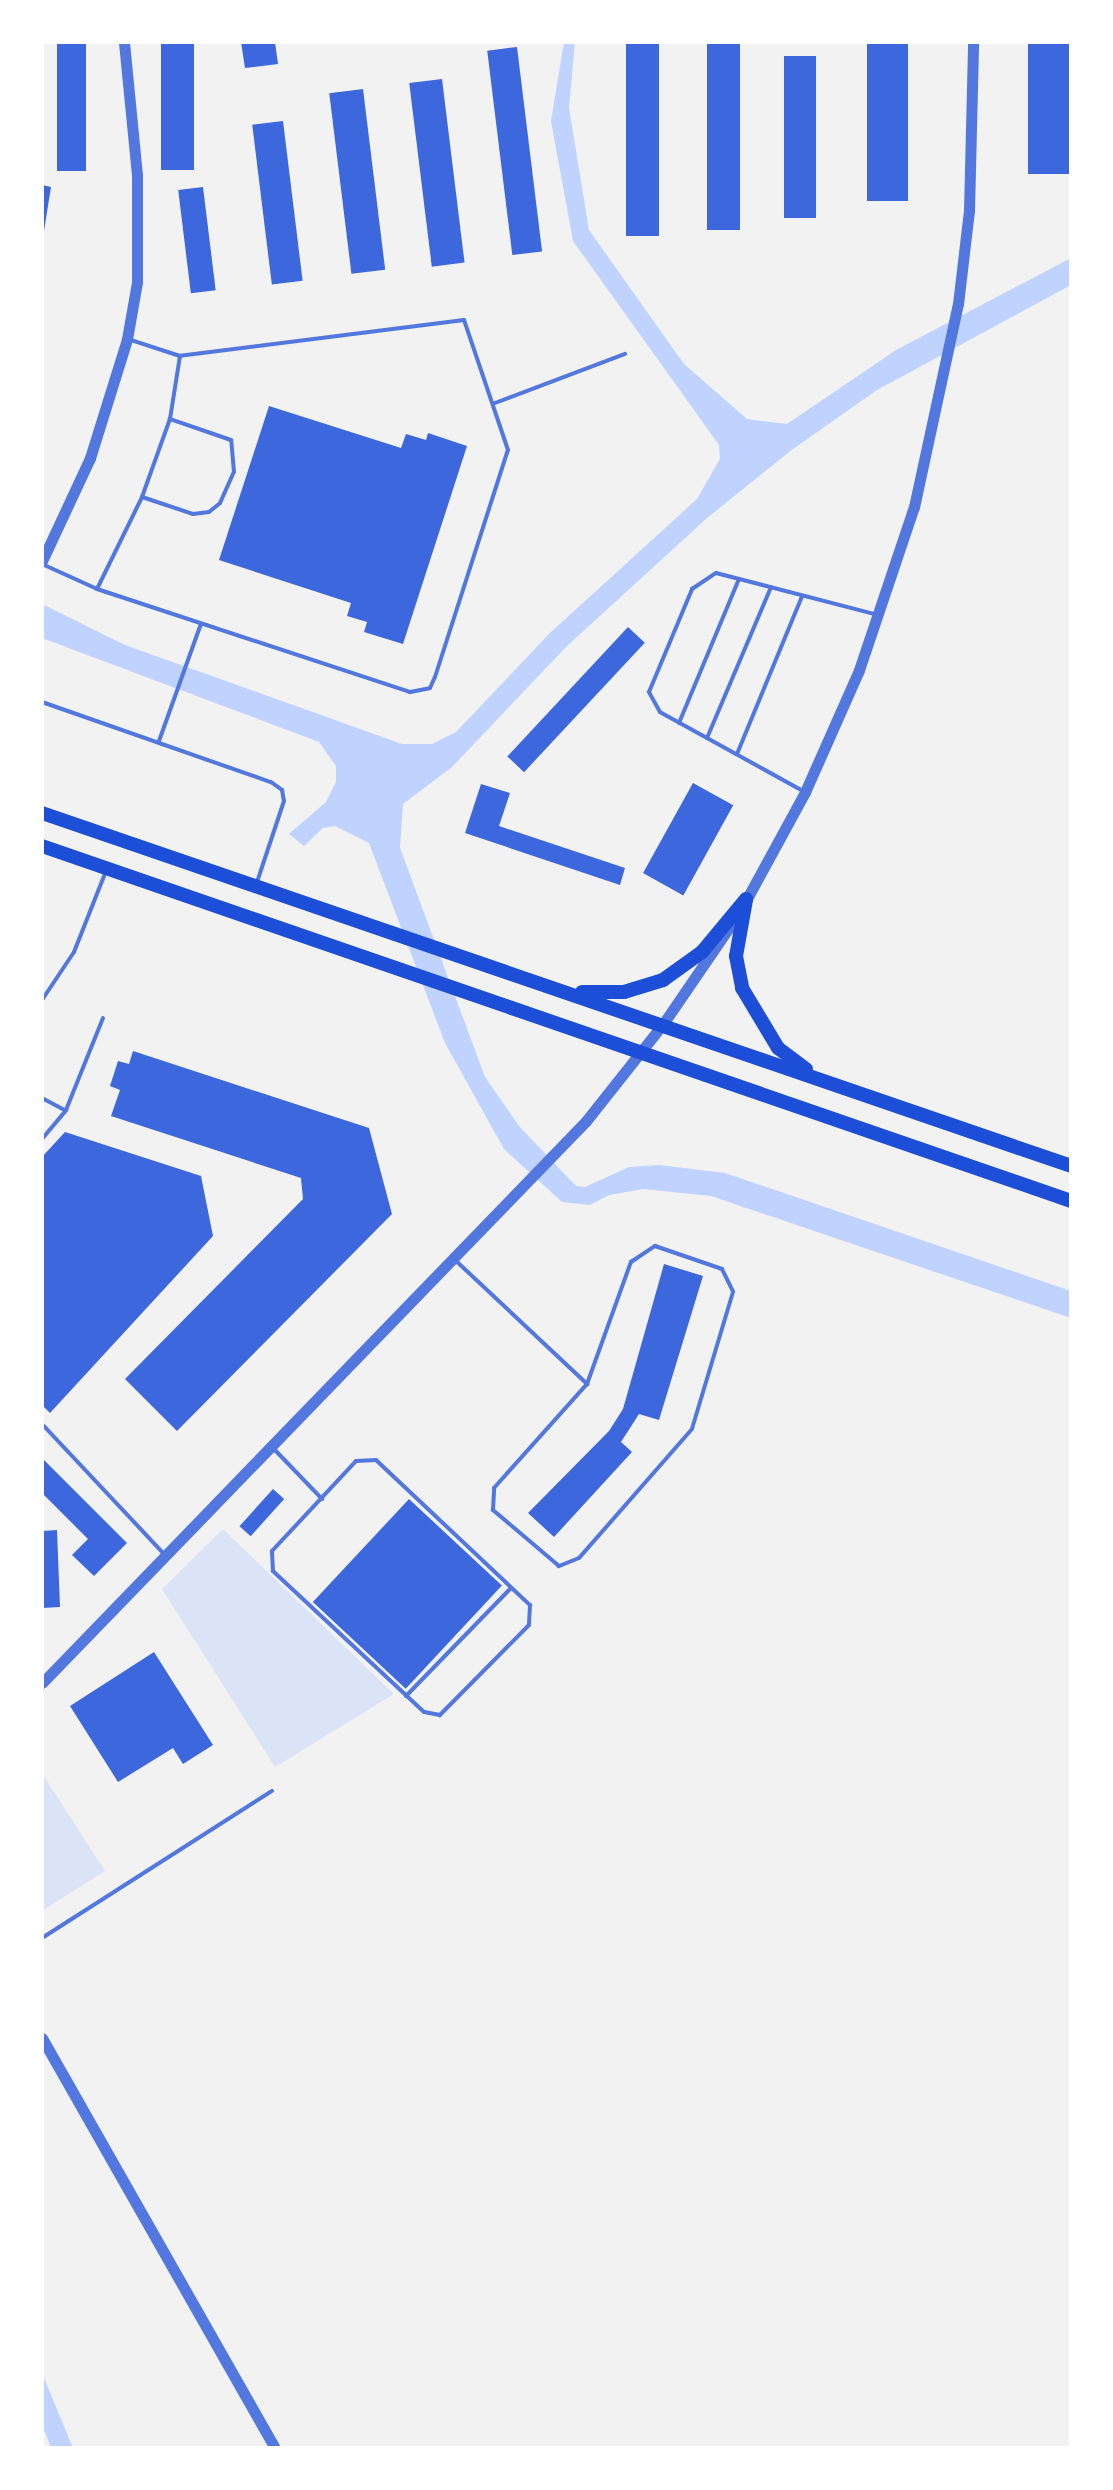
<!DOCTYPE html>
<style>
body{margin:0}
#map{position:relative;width:1113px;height:2490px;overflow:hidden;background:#f2f2f2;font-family:"Alegreya Sans",sans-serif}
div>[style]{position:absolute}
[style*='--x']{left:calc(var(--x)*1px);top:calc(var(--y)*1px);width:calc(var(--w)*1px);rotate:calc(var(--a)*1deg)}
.green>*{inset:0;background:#dbe4f7}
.water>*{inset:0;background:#bfd3fe}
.building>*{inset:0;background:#3d67dc;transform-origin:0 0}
.service>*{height:4px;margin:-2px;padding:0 2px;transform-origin:2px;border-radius:2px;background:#5277de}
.tertiary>*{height:11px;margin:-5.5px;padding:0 5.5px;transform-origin:5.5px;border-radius:5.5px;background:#5277de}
.primary>*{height:14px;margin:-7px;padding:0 7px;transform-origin:7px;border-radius:7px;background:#1d4ed8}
span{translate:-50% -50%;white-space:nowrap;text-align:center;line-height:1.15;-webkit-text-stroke:6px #fff;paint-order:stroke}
.frame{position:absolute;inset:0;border:44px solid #fff;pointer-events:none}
</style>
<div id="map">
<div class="green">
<div style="clip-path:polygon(223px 1529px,394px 1694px,275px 1767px,162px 1589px)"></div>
<div style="clip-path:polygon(42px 1773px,105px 1871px,42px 1911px)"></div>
</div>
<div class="water">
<div style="clip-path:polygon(564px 42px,575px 42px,569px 108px,589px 230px,684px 364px,747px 419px,787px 424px,896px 350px,1071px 258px,1071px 285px,877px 390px,793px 449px,707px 518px,566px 647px,452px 767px,403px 804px,400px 848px,485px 1077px,519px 1126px,576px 1186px,585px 1187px,629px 1167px,659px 1165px,725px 1173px,1071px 1291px,1071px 1318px,711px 1196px,643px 1189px,609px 1195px,590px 1205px,562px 1202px,504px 1149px,445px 1043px,369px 843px,335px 826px,323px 828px,304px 846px,289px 834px,326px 802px,336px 782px,336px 766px,319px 742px,42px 638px,42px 604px,125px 645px,402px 744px,432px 744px,456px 732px,550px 633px,697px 499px,720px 459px,719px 445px,573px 241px,551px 121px)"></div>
<div style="clip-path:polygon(42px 2373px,73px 2448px,51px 2448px,42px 2424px)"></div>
</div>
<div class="building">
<div style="left:57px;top:42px;width:29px;height:129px"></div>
<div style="left:161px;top:42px;width:33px;height:128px"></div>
<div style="clip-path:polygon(241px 42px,275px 42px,278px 64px,245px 68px)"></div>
<div style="left:626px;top:42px;width:33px;height:194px"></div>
<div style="left:867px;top:42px;width:41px;height:159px"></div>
<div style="left:1028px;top:42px;width:43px;height:132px"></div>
<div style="left:707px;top:43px;width:33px;height:187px"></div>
<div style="left:517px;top:47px;width:206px;height:30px;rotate:83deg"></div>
<div style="left:784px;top:56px;width:32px;height:162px"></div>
<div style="left:442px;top:79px;width:185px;height:33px;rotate:83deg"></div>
<div style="left:363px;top:89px;width:182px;height:34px;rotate:83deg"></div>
<div style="left:283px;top:121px;width:161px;height:31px;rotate:83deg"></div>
<div style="clip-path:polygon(42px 185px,51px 187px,44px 231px,42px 231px)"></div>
<div style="left:203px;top:187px;width:104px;height:25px;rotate:83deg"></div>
<div style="clip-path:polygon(269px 406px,401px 448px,406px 434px,426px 440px,428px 433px,467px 446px,403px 644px,364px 632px,367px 622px,347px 616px,351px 603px,219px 560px)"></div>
<div style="left:628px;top:627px;width:23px;height:177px;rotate:43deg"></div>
<div style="left:693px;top:783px;width:46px;height:103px;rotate:29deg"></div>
<div style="clip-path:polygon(481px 784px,510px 793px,499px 826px,625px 868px,620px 885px,465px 833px)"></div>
<div style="clip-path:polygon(133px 1051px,369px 1128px,392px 1214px,177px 1431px,125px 1379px,303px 1199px,301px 1178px,111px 1116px,120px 1090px,110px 1086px,118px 1061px,129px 1064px)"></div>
<div style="clip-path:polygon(65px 1132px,201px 1176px,213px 1236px,50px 1413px,42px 1405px,42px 1157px)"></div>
<div style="clip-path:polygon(664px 1264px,703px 1276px,659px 1420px,639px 1414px,621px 1442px,632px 1452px,554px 1537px,528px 1513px,609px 1431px,623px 1409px)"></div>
<div style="clip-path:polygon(42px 1458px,127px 1543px,94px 1576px,72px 1555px,88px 1539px,42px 1493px)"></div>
<div style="left:273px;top:1489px;width:15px;height:50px;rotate:42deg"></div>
<div style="left:409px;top:1499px;width:127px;height:141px;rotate:43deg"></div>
<div style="clip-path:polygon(57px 1530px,60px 1607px,42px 1608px,42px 1531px)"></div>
<div style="clip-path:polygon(154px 1652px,213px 1745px,183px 1764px,173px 1748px,118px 1782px,70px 1706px)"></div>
</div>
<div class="service">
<div style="--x:495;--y:403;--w:139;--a:-20.7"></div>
<div style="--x:142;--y:497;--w:54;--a:18.4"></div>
<div style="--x:193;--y:514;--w:16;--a:-7"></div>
<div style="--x:209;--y:512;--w:14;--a:-39"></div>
<div style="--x:220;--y:503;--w:34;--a:-66"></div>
<div style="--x:234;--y:472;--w:32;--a:-95"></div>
<div style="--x:231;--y:440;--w:65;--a:-161"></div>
<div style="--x:42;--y:564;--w:60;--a:24.4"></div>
<div style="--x:97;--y:589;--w:330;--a:18.2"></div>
<div style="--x:410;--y:692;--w:20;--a:-11"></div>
<div style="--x:430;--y:688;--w:12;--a:-66"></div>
<div style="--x:435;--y:677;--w:238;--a:-72.2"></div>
<div style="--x:508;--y:450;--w:137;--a:-108.7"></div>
<div style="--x:464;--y:320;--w:286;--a:172.8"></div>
<div style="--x:180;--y:356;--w:52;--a:-161.9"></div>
<div style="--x:97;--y:589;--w:102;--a:-63.9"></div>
<div style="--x:142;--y:497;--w:83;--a:-70.3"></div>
<div style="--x:170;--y:419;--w:64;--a:-81"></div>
<div style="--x:42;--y:702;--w:243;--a:19.3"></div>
<div style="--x:271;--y:782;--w:14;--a:36"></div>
<div style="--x:282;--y:790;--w:11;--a:80"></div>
<div style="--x:284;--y:801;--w:85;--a:108.4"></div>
<div style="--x:679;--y:723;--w:156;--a:-67.4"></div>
<div style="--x:707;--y:738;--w:164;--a:-67"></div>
<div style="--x:159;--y:741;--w:124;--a:-70.3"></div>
<div style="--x:737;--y:754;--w:171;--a:-67.6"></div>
<div style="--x:803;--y:791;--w:163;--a:-151.1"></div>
<div style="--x:660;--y:712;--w:23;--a:-119"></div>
<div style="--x:649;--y:692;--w:112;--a:-67.3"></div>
<div style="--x:692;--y:589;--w:29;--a:-34"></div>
<div style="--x:716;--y:573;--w:163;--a:14.5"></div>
<div style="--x:42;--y:1000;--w:58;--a:-56.3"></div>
<div style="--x:74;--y:952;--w:87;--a:-68.4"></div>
<div style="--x:42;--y:1098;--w:26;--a:28"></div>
<div style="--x:42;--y:1139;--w:38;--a:-50"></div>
<div style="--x:66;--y:1110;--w:99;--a:-68.1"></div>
<div style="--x:655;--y:1246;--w:71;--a:18.9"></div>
<div style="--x:722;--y:1269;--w:25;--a:64"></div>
<div style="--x:733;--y:1292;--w:143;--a:106.7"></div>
<div style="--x:692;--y:1429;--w:171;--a:131.2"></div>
<div style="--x:579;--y:1558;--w:22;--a:158"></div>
<div style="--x:559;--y:1566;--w:87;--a:-139.7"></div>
<div style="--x:493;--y:1510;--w:22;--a:-87"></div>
<div style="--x:494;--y:1488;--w:140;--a:-48.2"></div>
<div style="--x:587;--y:1384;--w:130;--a:-70.2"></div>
<div style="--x:631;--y:1262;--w:29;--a:-34"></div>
<div style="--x:454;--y:1259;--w:183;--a:43.2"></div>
<div style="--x:42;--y:1424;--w:178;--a:46.8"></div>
<div style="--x:273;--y:1448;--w:71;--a:46.1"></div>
<div style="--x:376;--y:1460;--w:212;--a:43.3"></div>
<div style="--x:530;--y:1605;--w:20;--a:93"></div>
<div style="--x:529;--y:1625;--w:127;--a:134.7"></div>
<div style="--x:440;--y:1715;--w:16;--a:-169"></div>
<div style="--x:424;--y:1712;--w:207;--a:-137"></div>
<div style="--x:273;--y:1571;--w:20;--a:-93"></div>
<div style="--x:272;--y:1551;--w:123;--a:-47"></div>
<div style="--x:356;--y:1461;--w:20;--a:-3"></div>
<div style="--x:406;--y:1696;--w:151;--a:-45.8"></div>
<div style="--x:42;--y:1938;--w:273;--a:-32.6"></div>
</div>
<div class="tertiary">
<div style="--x:42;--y:561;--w:114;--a:-65"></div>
<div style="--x:90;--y:458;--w:125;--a:-72.7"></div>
<div style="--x:127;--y:339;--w:58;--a:-80"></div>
<div style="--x:137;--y:282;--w:107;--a:-90"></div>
<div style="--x:137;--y:175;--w:134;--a:-95.6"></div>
<div style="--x:744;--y:904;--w:128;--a:-61.4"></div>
<div style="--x:805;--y:792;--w:133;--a:-66.1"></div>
<div style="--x:859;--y:670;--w:172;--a:-71.4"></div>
<div style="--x:914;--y:507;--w:208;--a:-77.8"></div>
<div style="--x:958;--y:304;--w:94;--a:-83.3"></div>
<div style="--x:969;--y:211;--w:169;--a:-88.6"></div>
<div style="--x:42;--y:1683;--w:782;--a:-45.93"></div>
<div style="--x:586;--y:1121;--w:124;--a:-51.6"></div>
<div style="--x:663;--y:1024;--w:127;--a:-55.6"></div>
<div style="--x:42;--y:2038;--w:472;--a:60.4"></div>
</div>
<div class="primary">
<div style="--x:42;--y:813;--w:1088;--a:18.93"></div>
<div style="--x:42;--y:846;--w:1089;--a:19.03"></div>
<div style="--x:746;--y:900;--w:57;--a:100.1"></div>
<div style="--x:736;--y:956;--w:33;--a:79"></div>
<div style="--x:742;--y:988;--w:70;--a:59"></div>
<div style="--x:778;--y:1048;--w:35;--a:37"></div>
<div style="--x:582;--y:992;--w:42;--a:0"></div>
<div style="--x:624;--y:992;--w:41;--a:-17.1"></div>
<div style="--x:663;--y:980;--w:48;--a:-35.7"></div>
<div style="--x:702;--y:952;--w:69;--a:-50.3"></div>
</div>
<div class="frame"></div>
</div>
